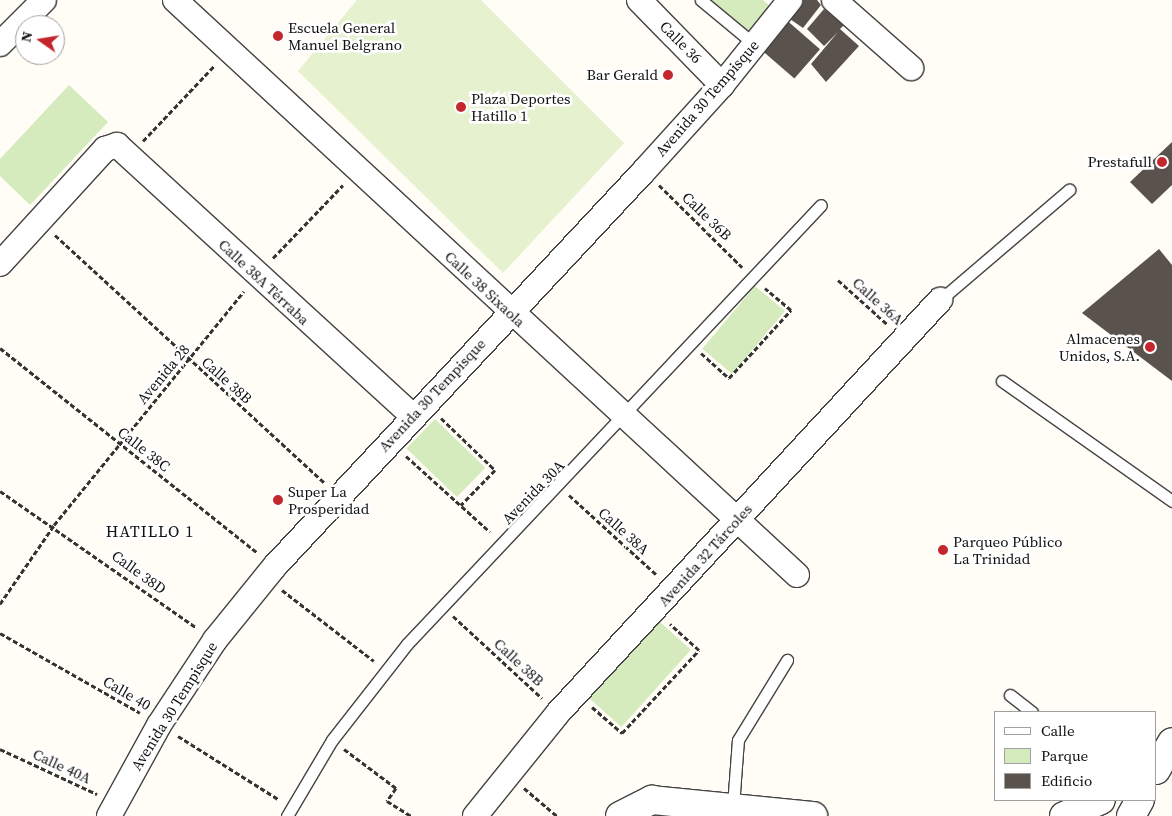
<!DOCTYPE html>
<meta charset="utf-8">
<style>
body{margin:0}
#map{position:relative;width:1172px;height:816px;overflow:hidden;background:#fffdf5;font-family:"Source Serif 4",serif}
div>[style]{position:absolute}
[style*='--x']{left:calc(var(--x)*1px);top:calc(var(--y)*1px);width:calc(var(--w)*1px);rotate:calc(var(--a)*1deg)}
.green>*{inset:0;background:#d5ebbd;transform-origin:0 0}
.pitch>*{inset:0;background:#e6f2cf}
.building>*{inset:0;background:#5a524d;transform-origin:0 0}
.path>*{height:3px;margin-top:-1.5px;transform-origin:0;background:repeating-linear-gradient(90deg,#333 0 5px,transparent 0 7.5px)}
.roads{filter:drop-shadow(1px 0 #444) drop-shadow(-1px 0 #444) drop-shadow(0 1px #444) drop-shadow(0 -1px #444)}
.service>*{height:11px;margin:-5.5px;padding:0 5.5px;transform-origin:5.5px;border-radius:5.5px;background:#fff}
.minor>*{height:24px;margin:-12px;padding:0 12px;transform-origin:12px;border-radius:12px;background:#fff}
.tertiary>*{height:28px;margin:-14px;padding:0 14px;transform-origin:14px;border-radius:14px;background:#fff}
.dots>*{width:14px;height:14px;translate:-50% -50%;box-sizing:border-box;border:2px solid #fff;border-radius:50%}
span{translate:-50% -50%;white-space:nowrap;text-align:center;line-height:1.15;-webkit-text-stroke:5px #fff;paint-order:stroke}
.poi-label{font-size:15px;color:#111}
.left{translate:0 -50%;text-align:left}
.right{translate:-100% -50%;text-align:right}
.street-label{font-size:15px;color:#111}
.neighbourhood-label{font-size:16px;color:#111;letter-spacing:1px}
.legend{position:absolute;left:994px;top:711px;width:162px;height:90px;box-sizing:border-box;background:#fff;border:1px solid #a0a0a0;margin:0;padding:6px 9px;list-style:none;font-size:15px;color:#111}
.legend li{display:flex;align-items:center;gap:10px;height:25px}
.legend b{width:25px;border:1px solid #a0a0a0}
.north{position:absolute;left:15px;top:15px;width:50px;height:50px;box-sizing:border-box;background:#fff;border:1px solid #a0a0a0;border-radius:50%;rotate:283deg;font-size:14px;font-weight:700;line-height:20px;text-align:center;color:#111}
.north::after{content:'';display:block;margin:auto;width:18px;height:22px;background:#c4262e;clip-path:polygon(50% 0,100% 100%,50% 72%,0 100%)}
</style>
<div id="map">
<div class="green">
<div style="clip-path:polygon(709px 0,763px 0,771px 7px,749px 33px)"></div>
<div style="clip-path:polygon(69px 85px,108px 122px,30px 205px,0 176px,0 159px)"></div>
<div style="left:755px;top:286px;width:39px;height:82px;rotate:40deg"></div>
<div style="left:435px;top:419px;width:70px;height:41px;rotate:44deg"></div>
<div style="left:659px;top:621px;width:43px;height:104px;rotate:42deg"></div>
</div>
<div class="pitch">
<div style="clip-path:polygon(357px 0,481px 0,624px 143px,503px 273px,298px 71px)"></div>
</div>
<div class="building">
<div style="clip-path:polygon(799px 0,817px 0,821px 5px,803px 28px,787px 17px)"></div>
<div style="clip-path:polygon(824px 9px,845px 24px,840px 29px,859px 46px,826px 82px,811px 64px,838px 32px,824px 46px,807px 29px)"></div>
<div style="left:783px;top:17px;width:49px;height:39px;rotate:41deg"></div>
<div style="clip-path:polygon(1172px 142px,1172px 185px,1152px 204px,1130px 182px)"></div>
<div style="clip-path:polygon(1159px 249px,1172px 265px,1172px 381px,1082px 313px)"></div>
</div>
<div class="path">
<div style="--x:143;--y:141;--w:103;--a:-46.6"></div>
<div style="--x:659;--y:185;--w:117;--a:44.7"></div>
<div style="--x:55;--y:235;--w:367;--a:42.6"></div>
<div style="--x:273;--y:258;--w:101;--a:-46.2"></div>
<div style="--x:838;--y:280;--w:66;--a:41.9"></div>
<div style="--x:0;--y:348;--w:330;--a:38.5"></div>
<div style="--x:701;--y:353;--w:38;--a:42"></div>
<div style="--x:729;--y:378;--w:92;--a:-47.6"></div>
<div style="--x:791;--y:310;--w:34;--a:-140"></div>
<div style="--x:441;--y:418;--w:75;--a:43.9"></div>
<div style="--x:495;--y:470;--w:49;--a:134.2"></div>
<div style="--x:406;--y:456;--w:113;--a:42.1"></div>
<div style="--x:0;--y:491;--w:239;--a:34.8"></div>
<div style="--x:569;--y:495;--w:119;--a:42.3"></div>
<div style="--x:282;--y:590;--w:116;--a:37.7"></div>
<div style="--x:0;--y:604;--w:96;--a:-55.6"></div>
<div style="--x:54;--y:525;--w:301;--a:-50.9"></div>
<div style="--x:453;--y:616;--w:121;--a:42.7"></div>
<div style="--x:0;--y:633;--w:161;--a:29.7"></div>
<div style="--x:592;--y:707;--w:40;--a:41"></div>
<div style="--x:622;--y:733;--w:113;--a:-47.1"></div>
<div style="--x:699;--y:650;--w:39;--a:-138"></div>
<div style="--x:178;--y:736;--w:118;--a:32.2"></div>
<div style="--x:0;--y:749;--w:107;--a:24.9"></div>
<div style="--x:344;--y:749;--w:65;--a:36.9"></div>
<div style="--x:396;--y:788;--w:16;--a:125"></div>
<div style="--x:387;--y:801;--w:28;--a:32"></div>
<div style="--x:524;--y:788;--w:43;--a:40.3"></div>
</div>
<div class="roads">
<div class="service">
<div style="--x:701;--y:0;--w:69;--a:39.7"></div>
<div style="--x:940;--y:300;--w:170;--a:-40.5"></div>
<div style="--x:1002;--y:381;--w:208;--a:35.2"></div>
<div style="--x:1010;--y:695;--w:28;--a:38"></div>
<div style="--x:733;--y:806;--w:66;--a:-85.7"></div>
<div style="--x:738;--y:740;--w:94;--a:-58.5"></div>
<div style="--x:287;--y:816;--w:88;--a:-59.4"></div>
<div style="--x:332;--y:740;--w:122;--a:-52"></div>
<div style="--x:407;--y:644;--w:603;--a:-46.68"></div>
</div>
<div class="minor">
<div style="--x:175;--y:0;--w:847;--a:42.75"></div>
<div style="--x:639;--y:0;--w:119;--a:45.7"></div>
<div style="--x:834;--y:0;--w:103;--a:41.4"></div>
<div style="--x:0;--y:44;--w:62;--a:-45"></div>
<div style="--x:0;--y:264;--w:156;--a:-47.6"></div>
<div style="--x:105;--y:149;--w:13;--a:-18"></div>
<div style="--x:117;--y:145;--w:401;--a:42.5"></div>
<div style="--x:109;--y:816;--w:104;--a:-61.2"></div>
<div style="--x:159;--y:725;--w:102;--a:-56.6"></div>
<div style="--x:215;--y:640;--w:95;--a:-51"></div>
<div style="--x:275;--y:566;--w:541;--a:-46.95"></div>
<div style="--x:644;--y:171;--w:116;--a:-47.8"></div>
<div style="--x:722;--y:85;--w:109;--a:-51.3"></div>
<div style="--x:475;--y:816;--w:132;--a:-51.1"></div>
<div style="--x:558;--y:713;--w:563;--a:-47.23"></div>
</div>
<div class="tertiary">
<div style="--x:1156;--y:770;--w:32;--a:-60"></div>
<div style="--x:620;--y:816;--w:36;--a:-27"></div>
<div style="--x:652;--y:800;--w:162;--a:5.7"></div>
<div style="--x:1064;--y:816;--w:40;--a:-23.4"></div>
<div style="--x:1131;--y:816;--w:18;--a:-61"></div>
</div>
</div>
<div class="dots">
<div style="left:278px;top:36px;background:#c4262e"></div>
<div style="left:668px;top:75px;background:#c4262e"></div>
<div style="left:461px;top:107px;background:#c4262e"></div>
<div style="left:1162px;top:162px;background:#c4262e"></div>
<div style="left:1150px;top:347px;background:#c4262e"></div>
<div style="left:278px;top:500px;background:#c4262e"></div>
<div style="left:943px;top:550px;background:#c4262e"></div>
</div>
<div class="poi-label">
<span class="left" style="left:288px;top:36px">Escuela General<br>Manuel Belgrano</span>
<span class="right" style="left:658px;top:75px">Bar Gerald</span>
<span class="left" style="left:471px;top:107px">Plaza Deportes<br>Hatillo 1</span>
<span class="right" style="left:1152px;top:162px">Prestafull</span>
<span class="right" style="left:1140px;top:347px">Almacenes<br>Unidos, S.A.</span>
<span class="left" style="left:288px;top:500px">Super La<br>Prosperidad</span>
<span class="left" style="left:953px;top:550px">Parqueo Público<br>La Trinidad</span>
</div>
<div class="street-label">
<span style="left:681px;top:42px;rotate:45deg">Calle 36</span>
<span style="left:707px;top:98px;rotate:-49deg">Avenida 30 Tempisque</span>
<span style="left:707px;top:216px;rotate:44deg">Calle 36B</span>
<span style="left:264px;top:282px;rotate:43deg">Calle 38A Térraba</span>
<span style="left:485px;top:289px;rotate:43deg">Calle 38 Sixaola</span>
<span style="left:878px;top:301px;rotate:42deg">Calle 36A</span>
<span style="left:163px;top:374px;rotate:-50deg">Avenida 28</span>
<span style="left:227px;top:380px;rotate:42deg">Calle 38B</span>
<span style="left:432px;top:395px;rotate:-47deg">Avenida 30 Tempisque</span>
<span style="left:144px;top:449px;rotate:38deg">Calle 38C</span>
<span style="left:533px;top:492px;rotate:-46deg">Avenida 30A</span>
<span style="left:624px;top:531px;rotate:42deg">Calle 38A</span>
<span style="left:705px;top:555px;rotate:-48deg">Avenida 32 Tárcoles</span>
<span style="left:139px;top:572px;rotate:36deg">Calle 38D</span>
<span style="left:519px;top:662px;rotate:43deg">Calle 38B</span>
<span style="left:127px;top:693px;rotate:30deg">Calle 40</span>
<span style="left:174px;top:706px;rotate:-58deg">Avenida 30 Tempisque</span>
<span style="left:62px;top:766px;rotate:25deg">Calle 40A</span>
</div>
<div class="neighbourhood-label">
<span style="left:150px;top:531px">HATILLO 1</span>
</div>
<ul class="legend">
<li><b style="height:6px;background:#fff"></b>Calle</li>
<li><b style="height:14px;background:#d5ebbd"></b>Parque</li>
<li><b style="height:14px;background:#5a524d"></b>Edificio</li>
</ul>
<div class="north">N</div>
</div>
